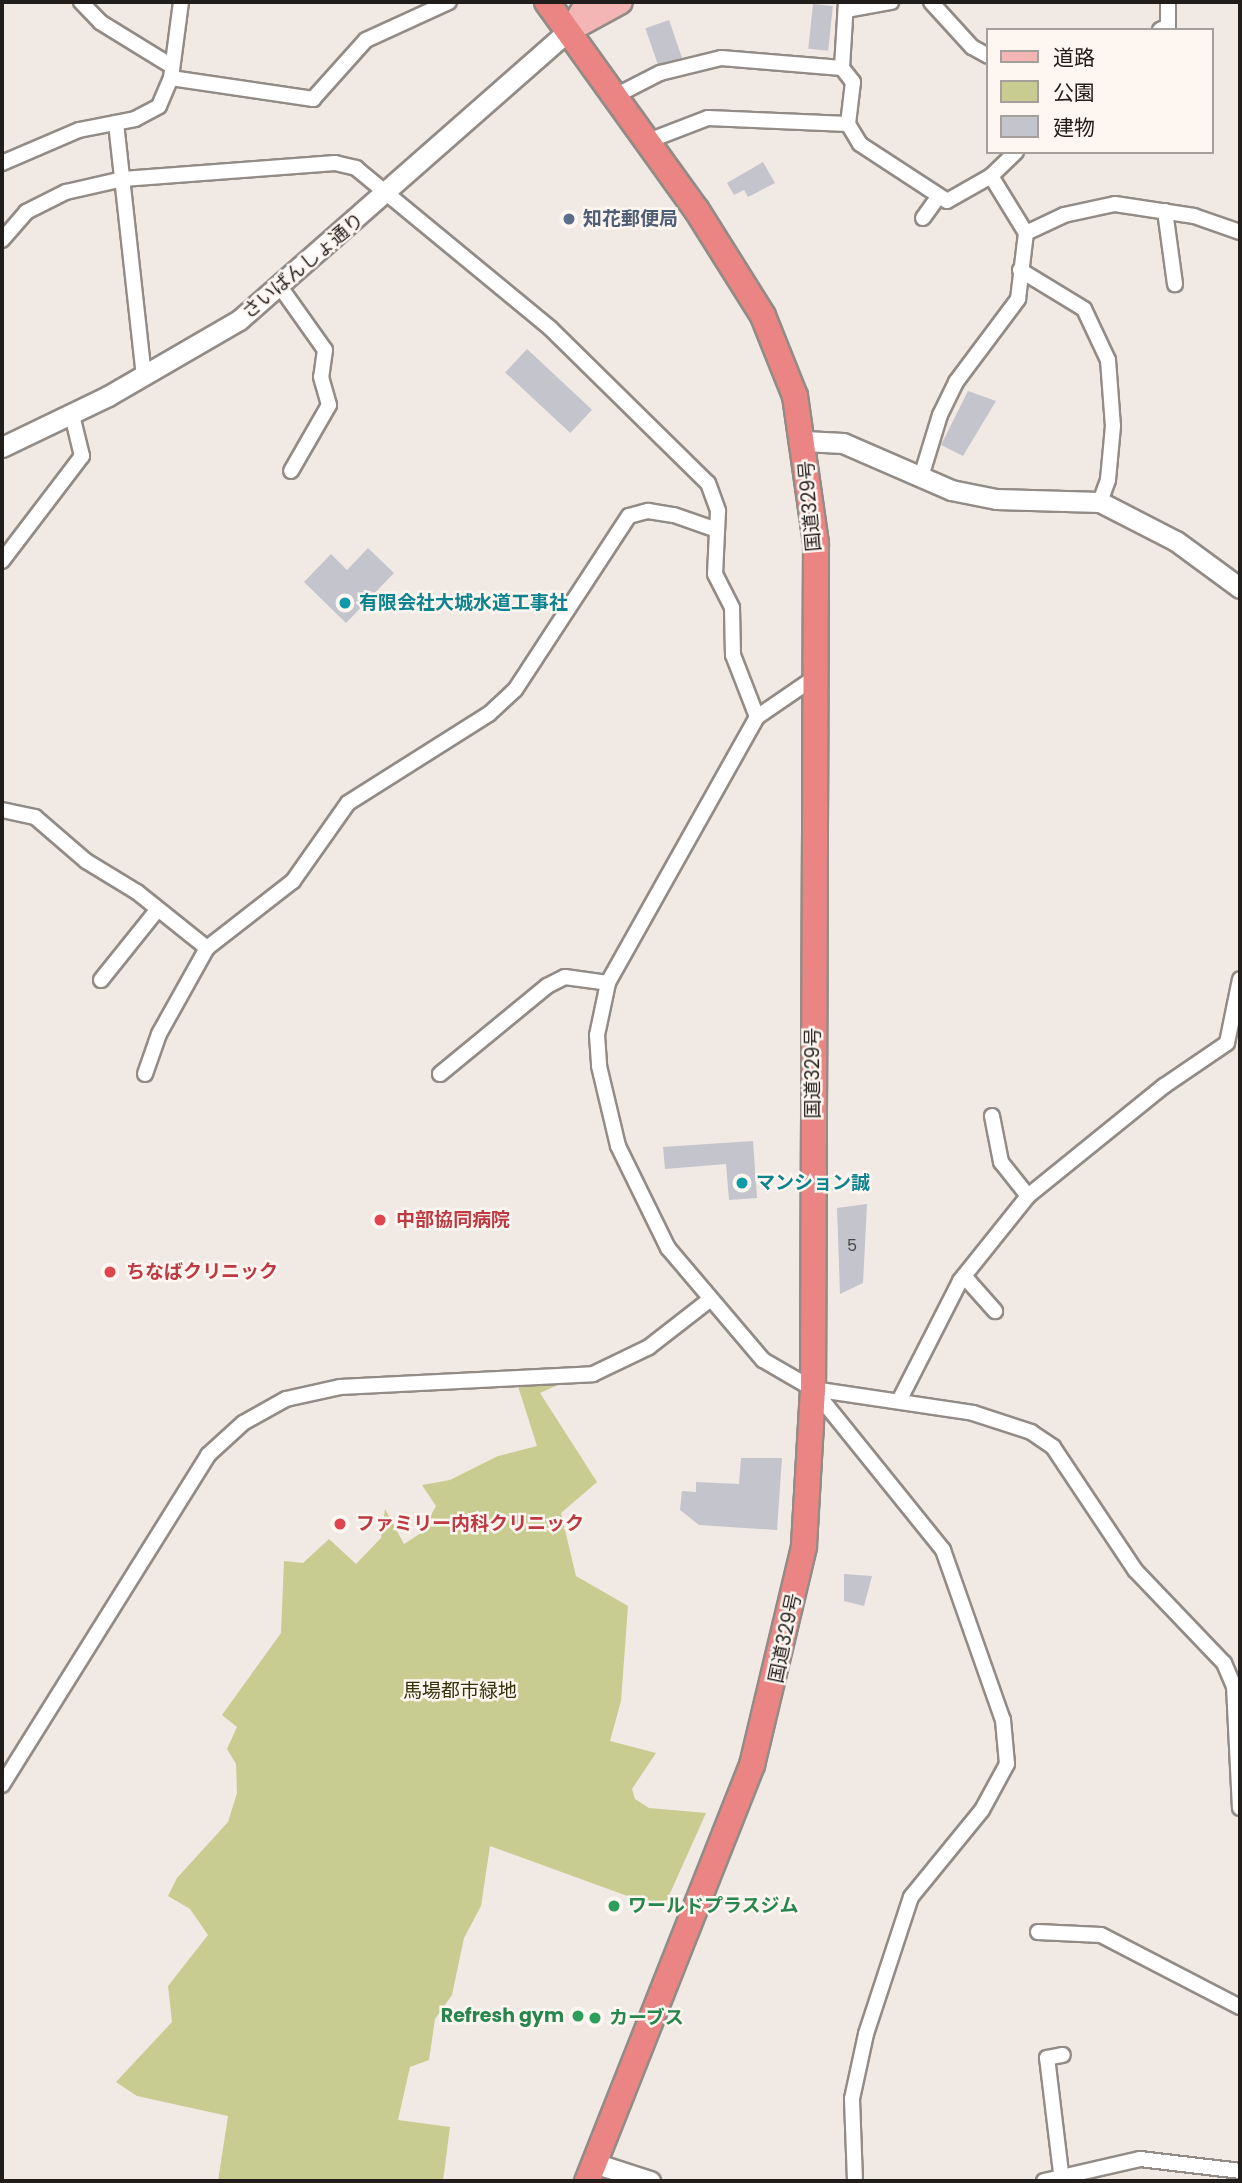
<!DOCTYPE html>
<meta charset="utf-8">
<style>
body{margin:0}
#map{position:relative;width:1242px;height:2183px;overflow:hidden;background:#f1e9e3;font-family:Poppins,"Noto Sans JP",sans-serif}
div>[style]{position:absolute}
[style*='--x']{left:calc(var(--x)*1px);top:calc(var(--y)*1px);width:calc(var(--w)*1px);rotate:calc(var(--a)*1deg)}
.green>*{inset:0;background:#c9cc91}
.building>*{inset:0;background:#c4c4cd;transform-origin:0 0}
.roads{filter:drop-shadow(2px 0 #928b86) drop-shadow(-2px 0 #928b86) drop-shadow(0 2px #928b86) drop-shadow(0 -2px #928b86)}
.street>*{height:14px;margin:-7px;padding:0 7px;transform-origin:7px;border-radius:7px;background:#fff}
.secondary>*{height:19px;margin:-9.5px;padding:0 9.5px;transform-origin:9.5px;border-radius:9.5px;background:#fff}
.primary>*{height:21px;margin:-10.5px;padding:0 10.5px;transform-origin:10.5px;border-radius:10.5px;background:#f3b6b5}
.highway>*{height:24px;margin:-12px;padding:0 12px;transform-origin:12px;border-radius:12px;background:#eb8584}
.dots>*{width:19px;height:19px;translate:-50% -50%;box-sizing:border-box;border:4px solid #fef6f0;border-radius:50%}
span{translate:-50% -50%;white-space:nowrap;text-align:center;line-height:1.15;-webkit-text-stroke:5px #fef6f0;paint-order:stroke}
.number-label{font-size:16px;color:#494748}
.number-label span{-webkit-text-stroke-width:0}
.service-label{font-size:19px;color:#4e5e75;font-weight:700}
.left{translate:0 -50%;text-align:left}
.street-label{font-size:19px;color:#201d1b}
.culture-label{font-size:19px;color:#0d838f;font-weight:700}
.health-label{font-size:19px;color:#be3a42;font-weight:700}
.park-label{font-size:19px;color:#323208}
.leisure-label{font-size:19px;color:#27864d;font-weight:700}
.right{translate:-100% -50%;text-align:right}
.frame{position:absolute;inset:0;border:4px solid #201d1b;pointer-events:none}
.legend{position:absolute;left:986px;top:28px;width:228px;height:126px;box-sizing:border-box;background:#fef6f0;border:2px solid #a59f9b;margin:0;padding:9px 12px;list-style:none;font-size:21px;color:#201d1b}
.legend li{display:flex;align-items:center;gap:14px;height:35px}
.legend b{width:35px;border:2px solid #a59f9b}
</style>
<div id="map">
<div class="green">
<div style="clip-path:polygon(573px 1378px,540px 1393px,597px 1482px,561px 1513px,576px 1576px,628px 1606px,621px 1701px,610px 1741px,656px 1753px,632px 1789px,635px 1799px,649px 1808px,706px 1813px,663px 1909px,490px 1846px,481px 1906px,464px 1938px,452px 1995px,435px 2019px,429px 2060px,410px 2067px,398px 2120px,450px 2127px,443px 2181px,218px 2181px,228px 2116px,137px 2096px,116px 2082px,172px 2022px,168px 1986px,208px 1935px,190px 1909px,168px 1896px,177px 1878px,228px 1822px,237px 1793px,236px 1764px,227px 1749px,237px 1727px,222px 1715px,281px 1633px,284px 1561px,303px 1563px,329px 1539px,356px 1564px,381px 1538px,385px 1509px,404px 1544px,421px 1533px,436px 1506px,422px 1485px,450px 1480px,498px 1456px,537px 1446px,516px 1380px)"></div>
</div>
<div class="building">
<div style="left:813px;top:4px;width:20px;height:45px;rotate:6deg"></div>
<div style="left:669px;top:20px;width:40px;height:25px;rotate:71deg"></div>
<div style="clip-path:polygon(763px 162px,775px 183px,748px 197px,744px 190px,734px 195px,727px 183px)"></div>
<div style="left:527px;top:349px;width:89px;height:32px;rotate:43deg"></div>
<div style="clip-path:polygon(968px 391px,996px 401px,963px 456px,941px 445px)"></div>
<div style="clip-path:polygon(368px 548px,394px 573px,346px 623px,304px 582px,331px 554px,347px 570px)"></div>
<div style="clip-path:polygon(753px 1141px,757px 1198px,729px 1200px,726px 1164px,665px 1169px,663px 1147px)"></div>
<div style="clip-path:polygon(867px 1204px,863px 1283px,840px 1294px,837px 1208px)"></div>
<div style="clip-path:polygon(741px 1458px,782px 1458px,777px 1530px,699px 1525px,680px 1510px,682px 1491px,696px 1492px,696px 1482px,739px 1484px)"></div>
<div style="clip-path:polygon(844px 1574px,872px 1576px,864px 1606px,844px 1601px)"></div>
</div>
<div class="roads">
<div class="street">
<div style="--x:81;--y:2;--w:28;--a:46"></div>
<div style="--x:100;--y:22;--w:82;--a:31.6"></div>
<div style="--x:846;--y:2;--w:66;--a:93.5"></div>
<div style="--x:842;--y:68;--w:18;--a:52"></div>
<div style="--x:853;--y:82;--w:42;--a:96.8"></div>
<div style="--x:931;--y:2;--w:61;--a:47.7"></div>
<div style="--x:972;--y:47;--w:18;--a:29"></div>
<div style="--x:846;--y:10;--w:46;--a:-10.1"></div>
<div style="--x:1160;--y:30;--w:9;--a:-27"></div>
<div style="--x:1168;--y:26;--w:24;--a:-90"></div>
<div style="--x:171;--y:78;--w:144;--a:8.4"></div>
<div style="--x:313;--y:99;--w:79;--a:-48.1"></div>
<div style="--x:366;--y:40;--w:91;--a:-24.6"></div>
<div style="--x:615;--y:96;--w:51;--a:-27.1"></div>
<div style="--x:660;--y:73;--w:63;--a:-13.8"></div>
<div style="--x:721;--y:58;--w:121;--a:4.7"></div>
<div style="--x:116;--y:123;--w:256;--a:83.7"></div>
<div style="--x:648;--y:141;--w:64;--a:-21"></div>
<div style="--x:708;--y:118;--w:140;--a:2.5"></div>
<div style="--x:848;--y:124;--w:23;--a:59"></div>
<div style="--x:860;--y:144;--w:104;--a:33.2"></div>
<div style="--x:947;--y:201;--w:51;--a:-29.6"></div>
<div style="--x:991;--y:176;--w:35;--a:-44"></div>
<div style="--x:2;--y:163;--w:84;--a:-23.2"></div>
<div style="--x:79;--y:130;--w:57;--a:-11.1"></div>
<div style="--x:135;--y:119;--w:27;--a:-28"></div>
<div style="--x:159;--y:106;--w:30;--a:-67"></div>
<div style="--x:171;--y:78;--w:77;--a:-82.5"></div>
<div style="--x:1165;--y:211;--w:74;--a:82.2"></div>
<div style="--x:923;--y:218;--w:26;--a:-54"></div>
<div style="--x:1026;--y:233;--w:42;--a:-25.3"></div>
<div style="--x:1064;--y:215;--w:52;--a:-12.2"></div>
<div style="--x:1115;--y:204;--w:80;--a:8.6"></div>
<div style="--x:1194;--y:216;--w:49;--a:19.2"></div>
<div style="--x:2;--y:240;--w:37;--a:-49"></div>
<div style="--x:26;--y:212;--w:45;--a:-26.6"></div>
<div style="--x:66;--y:192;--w:58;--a:-12.8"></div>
<div style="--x:123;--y:179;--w:213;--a:-4.3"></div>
<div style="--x:335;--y:163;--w:22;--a:13"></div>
<div style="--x:356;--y:168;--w:251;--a:39.5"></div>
<div style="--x:550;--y:328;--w:221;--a:44.5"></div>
<div style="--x:708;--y:483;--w:30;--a:70"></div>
<div style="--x:718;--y:511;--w:63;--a:92.7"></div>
<div style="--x:715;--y:574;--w:38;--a:63"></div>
<div style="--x:732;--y:608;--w:47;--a:88.8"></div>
<div style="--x:733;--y:655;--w:66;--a:68.8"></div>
<div style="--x:1020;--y:270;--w:75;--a:31.4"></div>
<div style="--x:1084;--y:309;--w:56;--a:64.8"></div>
<div style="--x:1108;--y:360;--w:66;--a:85.7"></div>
<div style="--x:1113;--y:426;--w:54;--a:95.3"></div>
<div style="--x:1108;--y:480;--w:23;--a:110"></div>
<div style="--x:281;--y:288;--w:76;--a:54.6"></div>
<div style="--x:325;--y:350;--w:27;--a:98"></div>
<div style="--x:321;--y:377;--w:29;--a:74"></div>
<div style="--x:329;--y:405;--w:76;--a:119.9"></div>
<div style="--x:921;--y:477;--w:65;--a:-73"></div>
<div style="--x:940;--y:415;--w:37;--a:-64"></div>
<div style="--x:956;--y:382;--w:104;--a:-53.2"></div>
<div style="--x:1018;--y:299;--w:66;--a:-83.1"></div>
<div style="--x:1026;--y:233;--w:67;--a:-121.6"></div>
<div style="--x:2;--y:561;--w:132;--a:-52.7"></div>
<div style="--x:82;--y:456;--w:42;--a:-103.7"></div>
<div style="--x:811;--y:680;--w:65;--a:145.6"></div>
<div style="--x:757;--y:717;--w:305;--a:119.3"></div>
<div style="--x:608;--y:983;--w:53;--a:101.9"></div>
<div style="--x:597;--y:1035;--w:31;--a:86"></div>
<div style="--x:599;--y:1066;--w:82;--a:76.6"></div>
<div style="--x:618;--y:1146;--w:114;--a:63.9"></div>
<div style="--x:668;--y:1248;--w:147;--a:49.7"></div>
<div style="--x:763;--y:1360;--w:58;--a:30.1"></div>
<div style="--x:813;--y:1389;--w:162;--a:8.5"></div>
<div style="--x:973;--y:1413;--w:61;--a:18.1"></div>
<div style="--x:1031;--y:1432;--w:27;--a:34"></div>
<div style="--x:1053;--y:1447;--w:148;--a:56.3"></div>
<div style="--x:1135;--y:1570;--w:129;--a:46.3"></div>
<div style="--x:1224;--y:1663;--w:25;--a:67"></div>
<div style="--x:1234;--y:1686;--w:122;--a:87.2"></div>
<div style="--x:2;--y:810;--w:34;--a:12"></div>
<div style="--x:35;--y:817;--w:67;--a:40.8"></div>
<div style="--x:86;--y:861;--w:60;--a:31.3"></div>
<div style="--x:137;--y:892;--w:90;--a:38.7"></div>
<div style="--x:207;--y:948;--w:109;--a:-37.9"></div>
<div style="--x:293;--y:881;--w:95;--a:-54.8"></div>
<div style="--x:348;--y:803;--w:167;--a:-32.3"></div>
<div style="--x:489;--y:714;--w:35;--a:-43"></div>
<div style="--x:515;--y:690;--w:208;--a:-56.8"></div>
<div style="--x:629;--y:516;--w:20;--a:-15"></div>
<div style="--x:648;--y:511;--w:26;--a:9"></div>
<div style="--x:674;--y:515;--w:42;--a:19.3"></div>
<div style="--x:101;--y:980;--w:90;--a:-51.3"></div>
<div style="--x:145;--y:1074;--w:42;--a:-70.7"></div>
<div style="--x:159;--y:1034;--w:98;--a:-60.8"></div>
<div style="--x:440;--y:1074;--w:139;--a:-39.4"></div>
<div style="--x:547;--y:986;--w:20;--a:-27"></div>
<div style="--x:565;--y:977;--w:43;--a:7.9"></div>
<div style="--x:992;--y:1116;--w:47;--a:78.9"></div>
<div style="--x:1001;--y:1162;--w:43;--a:51.5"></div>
<div style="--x:964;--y:1276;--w:47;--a:48.5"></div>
<div style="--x:814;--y:1390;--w:206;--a:51.1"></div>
<div style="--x:943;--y:1550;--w:180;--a:70.6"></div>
<div style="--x:1003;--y:1720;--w:44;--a:84.8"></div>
<div style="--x:1007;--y:1764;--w:52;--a:118.5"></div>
<div style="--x:982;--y:1810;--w:112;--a:129.2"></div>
<div style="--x:911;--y:1897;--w:144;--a:108.2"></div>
<div style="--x:866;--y:2034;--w:66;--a:102.2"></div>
<div style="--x:852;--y:2099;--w:82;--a:87.9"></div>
<div style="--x:900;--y:1399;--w:132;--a:-63"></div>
<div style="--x:960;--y:1281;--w:109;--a:-51.3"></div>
<div style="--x:1028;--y:1196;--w:175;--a:-39"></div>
<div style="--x:1164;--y:1086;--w:76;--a:-34.3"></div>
<div style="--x:1227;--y:1043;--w:65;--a:-78.5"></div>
<div style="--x:2;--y:1785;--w:389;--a:-58"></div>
<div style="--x:208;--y:1455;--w:47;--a:-42.4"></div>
<div style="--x:243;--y:1423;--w:49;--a:-29.2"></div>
<div style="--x:286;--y:1399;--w:55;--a:-12.5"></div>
<div style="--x:340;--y:1387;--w:253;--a:-2.9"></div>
<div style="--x:593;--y:1374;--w:62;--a:-25.7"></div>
<div style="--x:649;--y:1347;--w:75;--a:-37.9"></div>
<div style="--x:1038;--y:1932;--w:63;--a:2.7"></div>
<div style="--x:1101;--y:1935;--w:157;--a:27.4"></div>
<div style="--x:1061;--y:2173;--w:116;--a:-96.9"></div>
<div style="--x:1047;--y:2058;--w:16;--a:-11"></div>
<div style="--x:1044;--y:2181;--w:98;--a:-12.9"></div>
<div style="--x:1140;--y:2159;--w:101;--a:6.8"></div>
</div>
<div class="secondary">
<div style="--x:804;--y:441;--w:39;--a:3"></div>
<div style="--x:843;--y:443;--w:118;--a:23.5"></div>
<div style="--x:951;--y:490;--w:46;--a:11.3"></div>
<div style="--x:996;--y:499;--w:104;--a:1.7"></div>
<div style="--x:1100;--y:502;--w:85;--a:27.2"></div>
<div style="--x:1176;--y:541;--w:79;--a:36.3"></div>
<div style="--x:2;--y:447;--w:118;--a:-25.7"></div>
<div style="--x:108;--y:396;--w:151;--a:-30.1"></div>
<div style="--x:239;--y:320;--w:438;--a:-41.3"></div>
<div style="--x:594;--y:2163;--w:59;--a:17.8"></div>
</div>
<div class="primary">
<div style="--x:568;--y:31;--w:60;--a:-28.7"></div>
<div style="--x:568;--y:31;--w:34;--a:-58"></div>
</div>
<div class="highway">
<div style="--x:547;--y:2;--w:255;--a:54.3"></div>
<div style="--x:696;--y:209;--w:126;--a:57.9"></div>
<div style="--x:763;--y:316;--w:86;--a:68.2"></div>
<div style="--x:795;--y:396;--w:148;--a:81.9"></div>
<div style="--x:816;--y:543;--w:846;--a:90.2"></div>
<div style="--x:813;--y:1389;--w:158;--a:93.3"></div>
<div style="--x:804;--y:1547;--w:224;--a:103.4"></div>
<div style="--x:752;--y:1765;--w:448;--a:111.6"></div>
</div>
</div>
<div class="dots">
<div style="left:569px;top:219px;background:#5c6f8a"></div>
<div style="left:345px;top:603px;background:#0f9aa8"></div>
<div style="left:742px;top:1183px;background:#0f9aa8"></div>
<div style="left:380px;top:1220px;background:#e0444e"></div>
<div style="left:110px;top:1272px;background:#e0444e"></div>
<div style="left:340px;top:1524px;background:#e0444e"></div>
<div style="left:614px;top:1906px;background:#2e9e5b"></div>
<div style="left:578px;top:2016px;background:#2e9e5b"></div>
<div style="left:595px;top:2018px;background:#2e9e5b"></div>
</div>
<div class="number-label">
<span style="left:852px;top:1246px">5</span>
</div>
<div class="service-label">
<span class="left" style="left:583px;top:219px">知花郵便局</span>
</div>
<div class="street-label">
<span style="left:303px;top:266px;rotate:-40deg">さいばんしょ通り</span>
<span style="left:810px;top:506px;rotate:-95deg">国道329号</span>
<span style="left:813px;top:1073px;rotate:-90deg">国道329号</span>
<span style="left:785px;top:1638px;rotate:-78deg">国道329号</span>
</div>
<div class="culture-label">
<span class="left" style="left:359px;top:603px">有限会社大城水道工事社</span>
<span class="left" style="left:756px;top:1183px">マンション誠</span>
</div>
<div class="health-label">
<span class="left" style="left:396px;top:1220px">中部協同病院</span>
<span class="left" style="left:126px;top:1272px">ちなばクリニック</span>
<span class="left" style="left:356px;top:1524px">ファミリー内科クリニック</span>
</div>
<div class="park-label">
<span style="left:460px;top:1691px">馬場都市緑地</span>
</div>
<div class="leisure-label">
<span class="left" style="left:628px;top:1906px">ワールドプラスジム</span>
<span class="right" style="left:564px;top:2016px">Refresh gym</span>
<span class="left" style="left:609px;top:2018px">カーブス</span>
</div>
<div class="frame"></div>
<ul class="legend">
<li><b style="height:9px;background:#f3b6b5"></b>道路</li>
<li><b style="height:19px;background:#c9cc91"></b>公園</li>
<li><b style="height:19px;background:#c4c4cd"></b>建物</li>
</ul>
</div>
